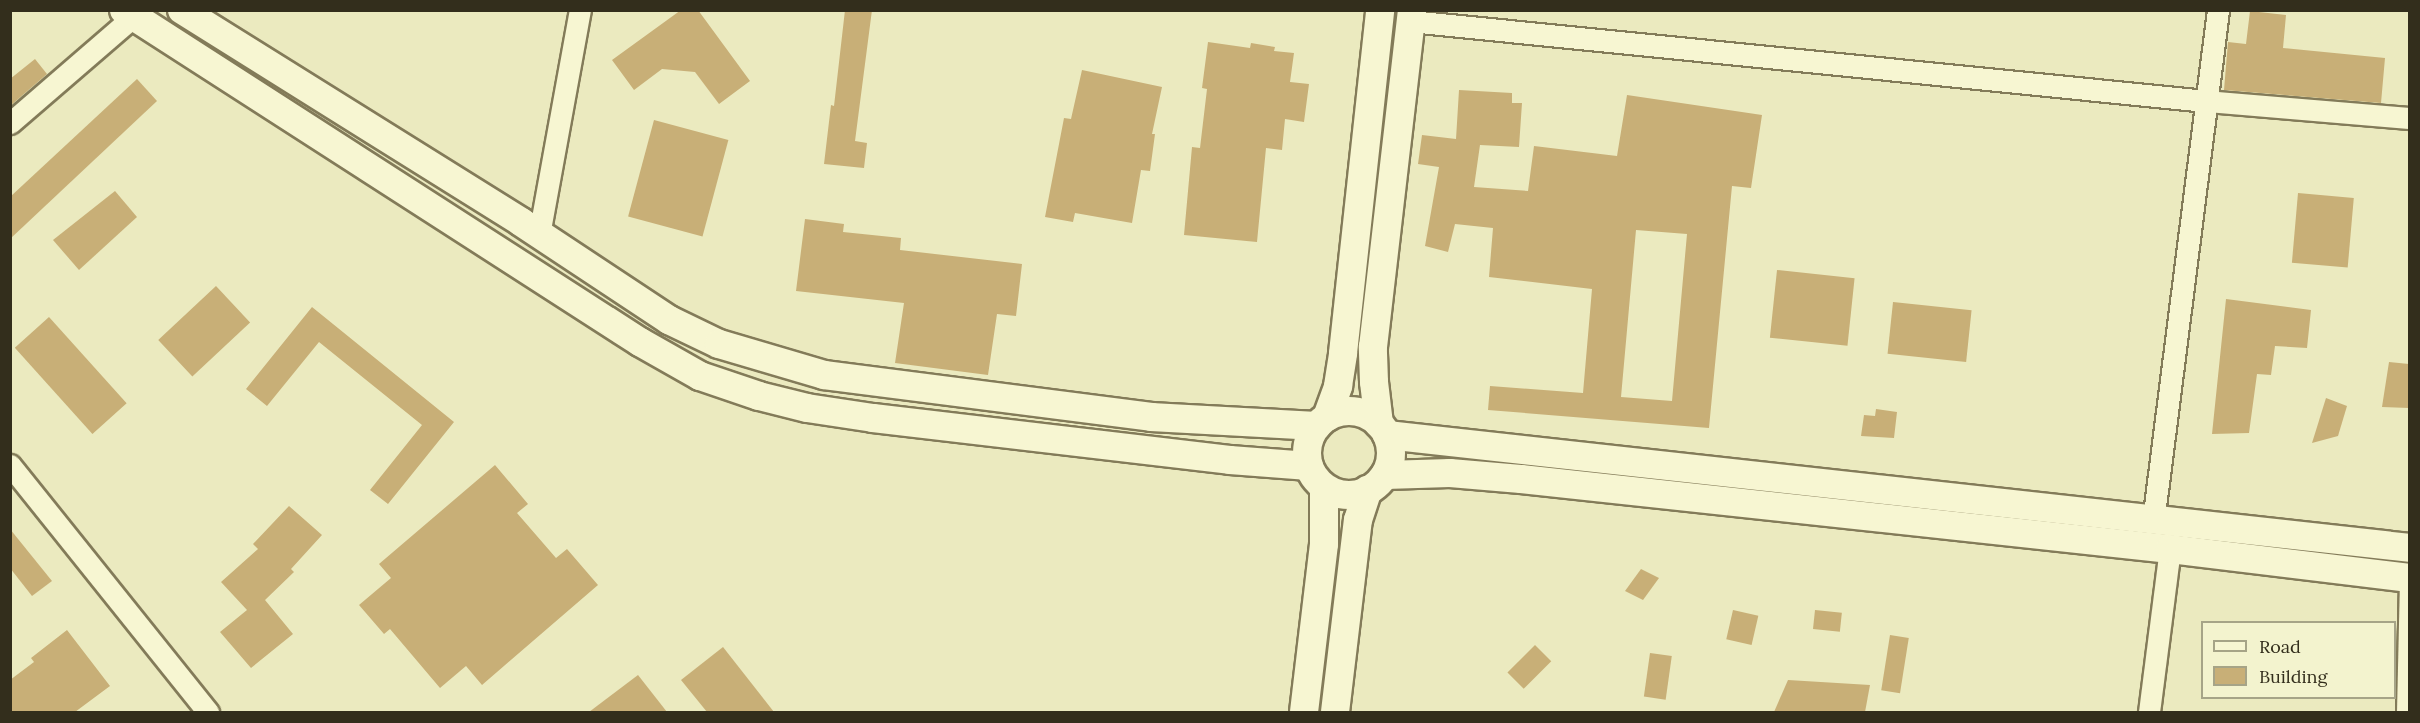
<!DOCTYPE html>
<style>
body{margin:0}
#map{position:relative;width:2420px;height:723px;overflow:hidden;background:#ebeabf;font-family:Lora,serif}
div>[style]{position:absolute}
[style*='--x']{left:calc(var(--x)*1px);top:calc(var(--y)*1px);width:calc(var(--w)*1px);rotate:calc(var(--a)*1deg)}
.building>*{inset:0;background:#c8af77;transform-origin:0 0}
.roads{filter:drop-shadow(2px 0 #837b59) drop-shadow(-2px 0 #837b59) drop-shadow(0 2px #837b59) drop-shadow(0 -2px #837b59)}
.street>*{height:21px;margin:-10.5px;padding:0 10.5px;transform-origin:10.5px;border-radius:10.5px;background:#f7f6d2}
.secondary>*{height:28px;margin:-14px;padding:0 14px;transform-origin:14px;border-radius:14px;background:#f7f6d2}
.secondary>.ring{margin:-14px;padding:0;box-sizing:content-box;background:none;border:28px solid #f7f6d2;border-radius:50%}
span{translate:-50% -50%;white-space:nowrap;text-align:center;line-height:1.15;-webkit-text-stroke:5px #f3f3ce;paint-order:stroke}
.frame{position:absolute;inset:0;border:12px solid #332e1c;pointer-events:none}
.legend{position:absolute;left:2201px;top:621px;width:195px;height:78px;box-sizing:border-box;background:#f3f3ce;border:2px solid #a6a487;margin:0;padding:8px 10px;list-style:none;font-size:18px;color:#332e1c}
.legend li{display:flex;align-items:center;gap:12px;height:30px}
.legend b{width:30px;border:2px solid #a6a487}
</style>
<div id="map">
<div class="building">
<div style="clip-path:polygon(681px 10px,698px 10px,750px 81px,719px 104px,695px 72px,662px 69px,634px 90px,612px 60px)"></div>
<div style="clip-path:polygon(845px 10px,872px 10px,855px 141px,867px 143px,864px 168px,824px 164px,831px 105px,834px 106px)"></div>
<div style="clip-path:polygon(2250px 11px,2286px 15px,2283px 48px,2385px 58px,2381px 103px,2224px 90px,2228px 42px,2246px 44px)"></div>
<div style="clip-path:polygon(1208px 42px,1250px 48px,1251px 43px,1275px 47px,1274px 51px,1294px 53px,1290px 82px,1309px 84px,1304px 122px,1285px 119px,1282px 150px,1266px 148px,1257px 242px,1184px 235px,1192px 147px,1200px 148px,1207px 89px,1202px 88px)"></div>
<div style="clip-path:polygon(35px 59px,47px 74px,10px 106px,10px 79px)"></div>
<div style="clip-path:polygon(1082px 70px,1162px 87px,1152px 134px,1155px 134px,1150px 171px,1141px 170px,1132px 223px,1075px 213px,1073px 222px,1045px 217px,1064px 118px,1071px 119px)"></div>
<div style="clip-path:polygon(137px 79px,157px 101px,10px 239px,10px 197px)"></div>
<div style="clip-path:polygon(evenodd,1459px 90px,1512px 93px,1512px 103px,1522px 103px,1519px 147px,1480px 145px,1474px 187px,1528px 191px,1534px 146px,1617px 156px,1627px 95px,1762px 115px,1751px 188px,1732px 186px,1709px 428px,1488px 410px,1490px 386px,1583px 393px,1592px 289px,1489px 277px,1493px 228px,1455px 224px,1448px 252px,1425px 246px,1439px 167px,1418px 164px,1422px 135px,1456px 139px,1459px 90px,1636px 230px,1687px 234px,1672px 401px,1621px 397px,1636px 230px)"></div>
<div style="left:654px;top:120px;width:77px;height:100px;rotate:15deg"></div>
<div style="clip-path:polygon(115px 191px,137px 217px,79px 270px,53px 240px)"></div>
<div style="left:2298px;top:193px;width:56px;height:70px;rotate:5deg"></div>
<div style="clip-path:polygon(805px 219px,844px 224px,843px 232px,901px 238px,900px 250px,1022px 264px,1016px 316px,997px 314px,988px 375px,895px 363px,904px 303px,796px 291px)"></div>
<div style="left:1777px;top:270px;width:78px;height:68px;rotate:6deg"></div>
<div style="left:216px;top:286px;width:50px;height:79px;rotate:47deg"></div>
<div style="clip-path:polygon(2226px 299px,2311px 310px,2307px 348px,2275px 346px,2271px 375px,2257px 374px,2249px 433px,2212px 434px)"></div>
<div style="left:1893px;top:302px;width:79px;height:52px;rotate:6deg"></div>
<div style="clip-path:polygon(312px 307px,454px 422px,388px 504px,370px 490px,422px 425px,319px 342px,267px 406px,246px 389px)"></div>
<div style="left:49px;top:317px;width:116px;height:46px;rotate:48deg"></div>
<div style="clip-path:polygon(2389px 362px,2409px 364px,2409px 408px,2382px 407px)"></div>
<div style="clip-path:polygon(2326px 398px,2347px 406px,2338px 436px,2312px 443px)"></div>
<div style="clip-path:polygon(1876px 409px,1897px 412px,1894px 438px,1861px 436px,1864px 415px,1875px 416px)"></div>
<div style="clip-path:polygon(495px 465px,528px 504px,517px 513px,556px 558px,567px 549px,598px 585px,482px 685px,466px 666px,440px 688px,390px 629px,384px 634px,359px 605px,391px 578px,379px 564px)"></div>
<div style="clip-path:polygon(289px 506px,322px 535px,291px 569px,294px 572px,265px 600px,293px 634px,251px 668px,220px 632px,247px 610px,221px 582px,258px 549px,253px 544px)"></div>
<div style="clip-path:polygon(10px 529px,52px 581px,32px 596px,10px 568px)"></div>
<div style="clip-path:polygon(1641px 569px,1659px 578px,1643px 600px,1625px 591px)"></div>
<div style="left:1733px;top:610px;width:26px;height:30px;rotate:13deg"></div>
<div style="left:1815px;top:610px;width:27px;height:19px;rotate:6deg"></div>
<div style="clip-path:polygon(67px 630px,110px 686px,75px 712px,10px 712px,10px 680px,34px 662px,31px 658px)"></div>
<div style="left:1890px;top:635px;width:19px;height:56px;rotate:9deg"></div>
<div style="left:1535px;top:645px;width:23px;height:39px;rotate:45deg"></div>
<div style="clip-path:polygon(723px 647px,774px 712px,707px 712px,681px 680px)"></div>
<div style="left:1650px;top:653px;width:22px;height:44px;rotate:8deg"></div>
<div style="clip-path:polygon(638px 675px,667px 712px,589px 712px)"></div>
<div style="clip-path:polygon(1788px 680px,1870px 685px,1865px 712px,1774px 712px)"></div>
</div>
<div class="roads">
<div class="street">
<div style="--x:1410;--y:21;--w:800;--a:5.74"></div>
<div style="--x:2206;--y:101;--w:205;--a:4.8"></div>
<div style="--x:10;--y:123;--w:162;--a:-40.8"></div>
<div style="--x:539;--y:235;--w:229;--a:-79.7"></div>
<div style="--x:10;--y:465;--w:317;--a:51.3"></div>
<div style="--x:2153;--y:522;--w:516;--a:-82.76"></div>
<div style="--x:2149;--y:712;--w:164;--a:-82.7"></div>
<div style="--x:2407;--y:712;--w:131;--a:-88.7"></div>
</div>
<div class="secondary">
<div style="--x:124;--y:10;--w:614;--a:32.76"></div>
<div style="--x:640;--y:342;--w:69;--a:29.5"></div>
<div style="--x:700;--y:376;--w:62;--a:18.7"></div>
<div style="--x:759;--y:396;--w:49;--a:14"></div>
<div style="--x:807;--y:408;--w:67;--a:8.6"></div>
<div style="--x:873;--y:418;--w:359;--a:6.7"></div>
<div style="--x:1230;--y:460;--w:79;--a:4.3"></div>
<div style="--x:182;--y:10;--w:400;--a:32"></div>
<div style="--x:521;--y:222;--w:178;--a:33.5"></div>
<div style="--x:669;--y:320;--w:55;--a:25.6"></div>
<div style="--x:719;--y:344;--w:109;--a:16.4"></div>
<div style="--x:824;--y:375;--w:330;--a:7.3"></div>
<div style="--x:1151;--y:417;--w:166;--a:3.1"></div>
<div class="ring" style="left:1307px;top:411px;width:56px;height:56px"></div>
<div style="--x:1327;--y:417;--w:33;--a:-70"></div>
<div style="--x:1338;--y:386;--w:33;--a:-81"></div>
<div style="--x:1343;--y:353;--w:345;--a:-83.8"></div>
<div style="--x:1379;--y:424;--w:42;--a:-96.8"></div>
<div style="--x:1374;--y:382;--w:35;--a:-92"></div>
<div style="--x:1373;--y:347;--w:339;--a:-83.4"></div>
<div style="--x:1387;--y:435;--w:1029;--a:6.3"></div>
<div style="--x:1385;--y:475;--w:65;--a:-1.8"></div>
<div style="--x:1450;--y:473;--w:71;--a:4.8"></div>
<div style="--x:1521;--y:479;--w:653;--a:6.16"></div>
<div style="--x:2170;--y:549;--w:242;--a:6.9"></div>
<div style="--x:1304;--y:712;--w:169;--a:-83.2"></div>
<div style="--x:1324;--y:544;--w:56;--a:-90"></div>
<div style="--x:1335;--y:712;--w:193;--a:-83.2"></div>
<div style="--x:1358;--y:520;--w:32;--a:-72"></div>
</div>
</div>
<div class="frame"></div>
<ul class="legend">
<li><b style="height:8px;background:#f7f6d2"></b>Road</li>
<li><b style="height:16px;background:#c8af77"></b>Building</li>
</ul>
</div>
